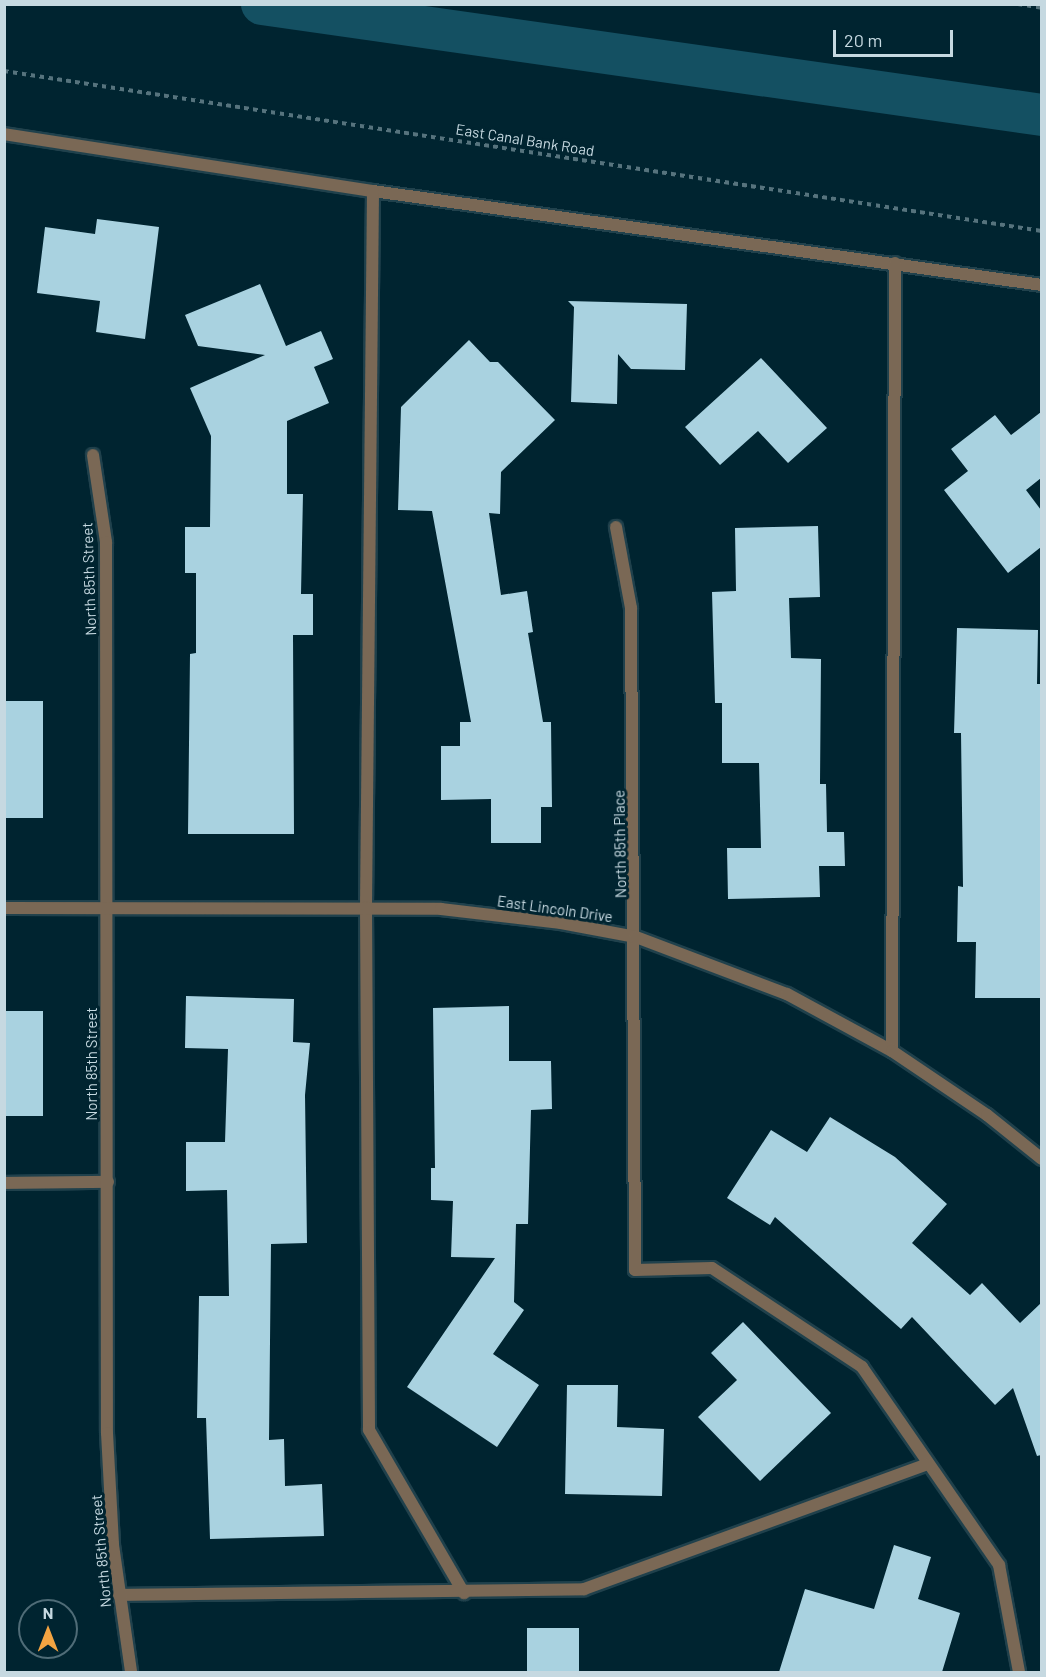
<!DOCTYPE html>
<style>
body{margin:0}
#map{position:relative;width:1046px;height:1677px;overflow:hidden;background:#002430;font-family:Barlow,sans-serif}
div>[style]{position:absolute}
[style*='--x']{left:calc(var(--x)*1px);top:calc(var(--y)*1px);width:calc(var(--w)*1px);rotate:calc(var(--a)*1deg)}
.canal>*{height:42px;margin:-21px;padding:0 21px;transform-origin:21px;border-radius:21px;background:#145062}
.building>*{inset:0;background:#a9d2e0;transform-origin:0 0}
.path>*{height:4px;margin-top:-2px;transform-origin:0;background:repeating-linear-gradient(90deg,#56737d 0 4.5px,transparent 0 9px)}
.roads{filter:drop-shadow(2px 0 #20414c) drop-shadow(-2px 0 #20414c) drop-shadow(0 2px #20414c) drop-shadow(0 -2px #20414c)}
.service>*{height:12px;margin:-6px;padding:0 6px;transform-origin:6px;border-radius:6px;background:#7a6855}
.minor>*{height:12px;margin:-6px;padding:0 6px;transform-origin:6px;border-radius:6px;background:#7a6855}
span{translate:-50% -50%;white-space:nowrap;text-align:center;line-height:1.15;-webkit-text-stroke:6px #002430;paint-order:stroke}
.street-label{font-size:15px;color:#c6d9e1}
.frame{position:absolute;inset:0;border:6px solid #c6d9e1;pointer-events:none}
.north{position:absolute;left:18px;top:1599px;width:60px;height:60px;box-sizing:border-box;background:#002430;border:2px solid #4f6c77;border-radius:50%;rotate:0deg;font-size:16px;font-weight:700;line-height:24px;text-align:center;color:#c6d9e1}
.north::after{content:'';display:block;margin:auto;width:21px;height:27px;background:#f3a442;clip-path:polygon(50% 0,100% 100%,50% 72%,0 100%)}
.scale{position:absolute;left:833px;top:30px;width:120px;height:27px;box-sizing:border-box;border:3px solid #c6d9e1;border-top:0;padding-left:8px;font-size:18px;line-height:21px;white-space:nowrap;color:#c6d9e1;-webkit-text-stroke:4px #002430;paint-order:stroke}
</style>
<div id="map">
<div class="canal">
<div style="--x:262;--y:4;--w:788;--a:8.1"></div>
</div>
<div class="building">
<div style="clip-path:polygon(97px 219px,159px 227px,145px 339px,96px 332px,100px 301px,37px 293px,45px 227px,95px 234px)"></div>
<div style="clip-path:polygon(260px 284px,286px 346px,321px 331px,333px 359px,314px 367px,329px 403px,287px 421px,287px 494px,303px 494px,301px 594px,313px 594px,313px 635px,293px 635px,294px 834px,188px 834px,190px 654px,196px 653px,196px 573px,185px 573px,185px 527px,210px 527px,211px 436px,190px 388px,265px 355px,198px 346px,185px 315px)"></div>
<div style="clip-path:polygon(568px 301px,687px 304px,685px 370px,631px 369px,618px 354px,617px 404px,571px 402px,574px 307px)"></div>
<div style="clip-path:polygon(469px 340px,490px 362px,498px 362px,555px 420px,501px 472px,500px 514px,489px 513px,501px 595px,527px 591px,533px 632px,528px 633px,543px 722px,551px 722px,552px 807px,541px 807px,541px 843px,491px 843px,491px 799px,441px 800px,441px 746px,460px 746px,460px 722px,471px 722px,432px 511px,398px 510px,401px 407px)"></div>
<div style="clip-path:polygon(761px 358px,827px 428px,788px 463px,758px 431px,720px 465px,685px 427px)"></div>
<div style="clip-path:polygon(1041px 412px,1041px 478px,1026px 490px,1041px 510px,1041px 547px,1008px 573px,944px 490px,968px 471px,951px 449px,995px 415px,1011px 435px)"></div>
<div style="clip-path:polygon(818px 526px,820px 597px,789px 598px,791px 658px,821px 659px,820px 784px,826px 784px,827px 832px,844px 832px,845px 866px,819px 866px,820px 897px,728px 899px,727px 848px,761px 848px,759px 763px,722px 763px,722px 703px,715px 703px,712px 592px,736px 591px,735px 528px)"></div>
<div style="clip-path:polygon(957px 628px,1038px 630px,1037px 684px,1041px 684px,1041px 998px,975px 998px,976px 942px,957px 942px,958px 886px,963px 887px,961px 733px,954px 733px)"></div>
<div style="left:4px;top:701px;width:39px;height:117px"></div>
<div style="clip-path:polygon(186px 996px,294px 999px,293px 1042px,310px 1043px,305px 1095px,307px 1243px,271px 1244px,269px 1440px,284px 1439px,285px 1486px,322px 1484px,324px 1536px,210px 1539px,206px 1418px,197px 1418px,199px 1296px,229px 1296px,227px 1190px,186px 1191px,186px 1142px,225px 1142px,228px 1049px,185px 1048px)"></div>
<div style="clip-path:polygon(509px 1006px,509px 1061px,551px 1061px,552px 1109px,531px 1110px,528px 1224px,516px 1224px,514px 1302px,524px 1310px,493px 1354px,539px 1385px,497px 1447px,407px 1387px,495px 1258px,451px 1257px,453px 1201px,431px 1200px,431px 1168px,435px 1168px,433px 1008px)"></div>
<div style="left:4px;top:1011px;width:39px;height:105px"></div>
<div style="clip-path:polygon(830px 1117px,895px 1157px,947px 1204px,912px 1243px,970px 1295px,982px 1283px,1020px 1323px,1041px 1303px,1041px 1455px,1037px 1456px,1013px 1388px,995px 1405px,912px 1317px,901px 1329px,775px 1217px,770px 1225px,727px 1198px,771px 1130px,807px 1152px)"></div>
<div style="clip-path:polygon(743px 1322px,831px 1413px,760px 1481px,698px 1417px,737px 1380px,711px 1353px)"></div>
<div style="clip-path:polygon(567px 1385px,618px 1385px,617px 1427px,664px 1429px,662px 1496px,565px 1494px)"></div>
<div style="clip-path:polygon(894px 1545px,931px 1557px,918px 1599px,960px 1613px,942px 1672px,779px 1672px,805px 1589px,874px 1609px)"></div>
<div style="left:527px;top:1628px;width:52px;height:44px"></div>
</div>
<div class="path">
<div style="--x:1018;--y:4;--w:24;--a:9"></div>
<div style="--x:4;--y:71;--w:1050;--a:8.76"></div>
</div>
<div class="roads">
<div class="service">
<div style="--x:4;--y:134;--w:373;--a:8.8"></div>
<div style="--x:373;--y:191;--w:676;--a:8"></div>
<div style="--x:373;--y:191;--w:716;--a:90.56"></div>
<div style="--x:366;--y:907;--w:523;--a:89.67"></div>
<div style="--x:369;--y:1430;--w:189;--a:59.8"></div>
<div style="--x:892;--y:1051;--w:788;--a:-89.78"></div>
<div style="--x:4;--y:1183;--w:104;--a:-0.6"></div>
<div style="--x:635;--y:1270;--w:77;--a:-1.5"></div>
<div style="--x:712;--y:1268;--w:180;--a:33.4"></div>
<div style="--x:862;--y:1367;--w:241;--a:55.3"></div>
<div style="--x:999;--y:1565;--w:109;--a:79.4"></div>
<div style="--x:119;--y:1595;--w:465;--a:-0.7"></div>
<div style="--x:584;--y:1589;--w:366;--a:-20"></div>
</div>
<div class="minor">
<div style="--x:93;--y:455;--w:88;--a:81.5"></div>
<div style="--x:106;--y:542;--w:891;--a:89.94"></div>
<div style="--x:107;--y:1433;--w:112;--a:86.9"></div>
<div style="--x:113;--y:1545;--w:128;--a:81.9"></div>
<div style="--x:616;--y:527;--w:82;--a:79.5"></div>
<div style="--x:631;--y:608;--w:662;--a:89.65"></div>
<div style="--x:4;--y:908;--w:437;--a:0.1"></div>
<div style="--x:441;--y:909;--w:121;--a:6.7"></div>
<div style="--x:561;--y:923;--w:76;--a:10.6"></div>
<div style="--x:636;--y:937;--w:161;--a:20.7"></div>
<div style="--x:787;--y:994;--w:119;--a:28.5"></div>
<div style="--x:892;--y:1051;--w:115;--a:34"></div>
<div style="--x:987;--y:1115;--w:70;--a:38.7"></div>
</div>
</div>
<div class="street-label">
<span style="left:525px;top:140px;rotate:9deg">East Canal Bank Road</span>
<span style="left:89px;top:579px;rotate:-92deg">North 85th Street</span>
<span style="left:620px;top:844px;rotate:-91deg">North 85th Place</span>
<span style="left:555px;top:909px;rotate:8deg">East Lincoln Drive</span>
<span style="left:92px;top:1064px;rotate:-90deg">North 85th Street</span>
<span style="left:101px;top:1551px;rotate:-95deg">North 85th Street</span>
</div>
<div class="frame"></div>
<div class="north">N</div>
<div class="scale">20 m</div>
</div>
